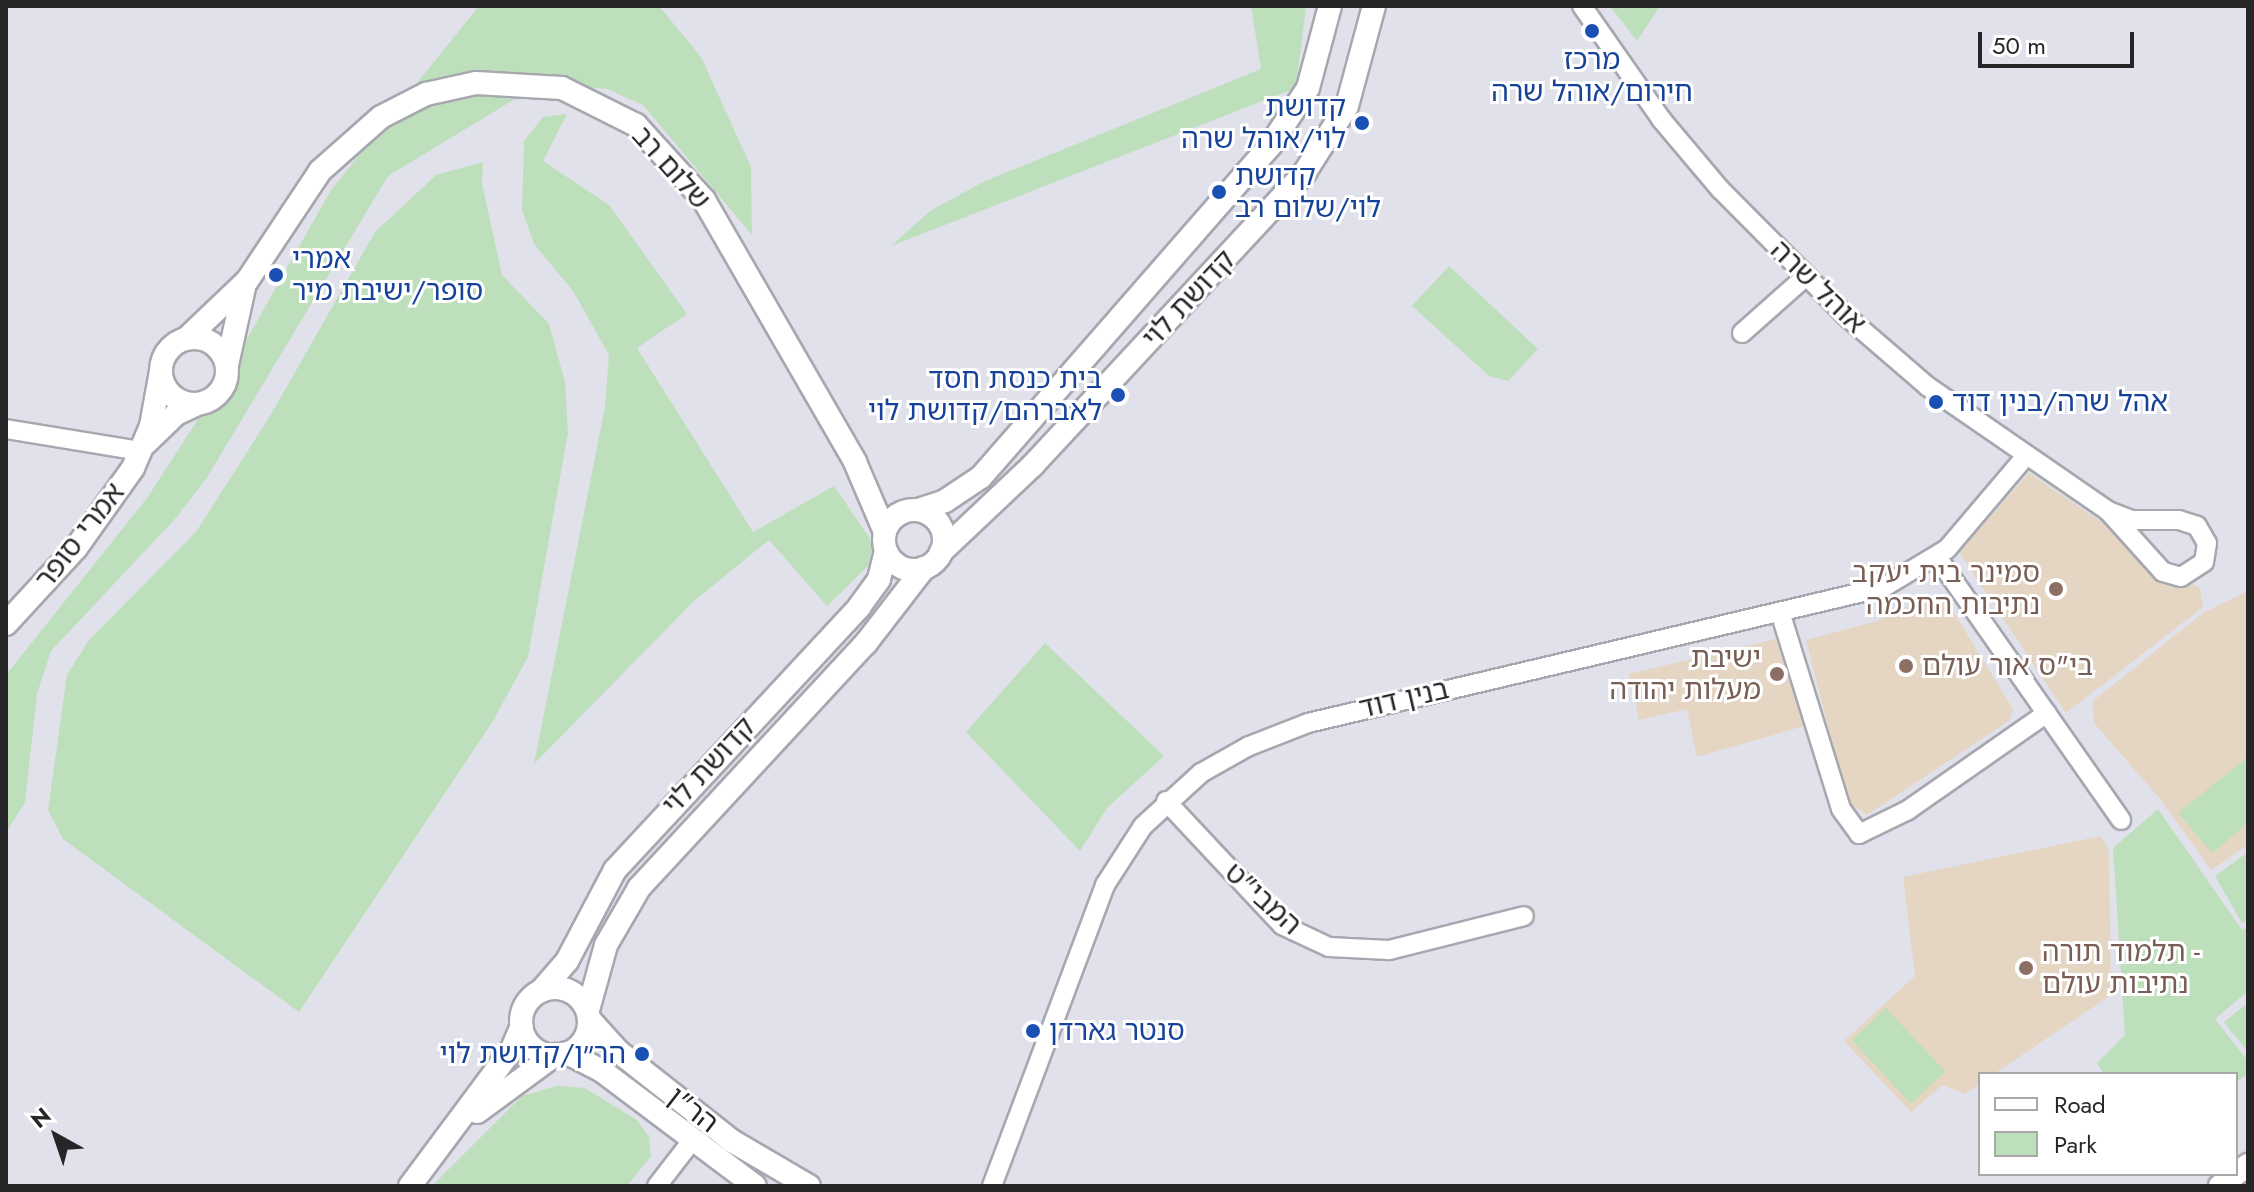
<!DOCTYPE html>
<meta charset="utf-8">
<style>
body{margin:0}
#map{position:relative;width:2254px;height:1192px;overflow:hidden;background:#e1e1eb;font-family:Jost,"Noto Sans Hebrew",sans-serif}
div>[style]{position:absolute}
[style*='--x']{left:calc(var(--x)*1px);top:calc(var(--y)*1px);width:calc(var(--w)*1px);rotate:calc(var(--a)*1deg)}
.education>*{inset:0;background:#e4d6c3}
.green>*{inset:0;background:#bedfbb;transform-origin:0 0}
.roads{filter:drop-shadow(2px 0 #a7a7b0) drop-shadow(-2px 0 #a7a7b0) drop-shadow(0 2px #a7a7b0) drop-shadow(0 -2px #a7a7b0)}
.minor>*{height:18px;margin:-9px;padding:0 9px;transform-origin:9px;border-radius:9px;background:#fff}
.tertiary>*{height:22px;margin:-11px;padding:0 11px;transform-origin:11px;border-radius:11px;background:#fff}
.tertiary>.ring{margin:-11px;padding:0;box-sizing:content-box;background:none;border:22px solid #fff;border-radius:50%}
.dots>*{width:22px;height:22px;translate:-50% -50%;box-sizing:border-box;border:4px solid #fff;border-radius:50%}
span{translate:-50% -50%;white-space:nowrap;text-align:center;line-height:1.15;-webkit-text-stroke:6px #fff;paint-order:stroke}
.transit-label{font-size:28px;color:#164399}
.right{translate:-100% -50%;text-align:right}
.left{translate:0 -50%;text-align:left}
.street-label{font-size:28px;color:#262629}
.education-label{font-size:28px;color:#785e54}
.frame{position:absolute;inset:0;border:8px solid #262629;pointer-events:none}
.legend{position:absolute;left:1978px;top:1072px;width:260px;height:104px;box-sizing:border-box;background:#fff;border:2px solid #a8a8a9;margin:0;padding:10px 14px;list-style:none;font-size:24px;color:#262629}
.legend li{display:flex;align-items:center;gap:16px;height:40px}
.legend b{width:40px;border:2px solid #a8a8a9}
.north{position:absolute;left:16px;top:1096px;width:80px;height:80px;-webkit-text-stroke:6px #fff;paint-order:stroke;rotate:320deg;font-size:22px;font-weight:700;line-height:32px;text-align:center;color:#262629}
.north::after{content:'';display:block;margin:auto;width:28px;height:36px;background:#262629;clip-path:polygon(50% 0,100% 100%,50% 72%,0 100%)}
.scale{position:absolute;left:1978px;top:32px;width:156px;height:36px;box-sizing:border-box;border:4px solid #262629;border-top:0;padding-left:10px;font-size:24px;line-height:28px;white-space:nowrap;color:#262629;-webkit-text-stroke:6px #fff;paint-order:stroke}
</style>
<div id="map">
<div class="education">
<div style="clip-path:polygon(2029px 473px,2200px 589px,2203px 607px,2066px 713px,1959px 552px)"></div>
<div style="clip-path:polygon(2248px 591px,2248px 845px,2211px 870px,2161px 800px,2094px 723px,2093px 701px,2203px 613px)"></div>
<div style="clip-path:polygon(1930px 596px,1948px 603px,2013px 709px,2010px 720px,1867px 815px,1847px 801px,1806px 640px,1880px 620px)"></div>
<div style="clip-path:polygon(1776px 639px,1804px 726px,1697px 757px,1687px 709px,1639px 720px,1629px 674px)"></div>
<div style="clip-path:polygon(2101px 836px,2109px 851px,2111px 995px,1994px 1074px,1980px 1074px,1980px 1084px,1965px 1094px,1943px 1085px,1911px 1112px,1844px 1041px,1915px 976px,1903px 877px)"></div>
</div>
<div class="green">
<div style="clip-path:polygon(479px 6px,659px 6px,701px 57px,751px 167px,752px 235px,643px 105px,607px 89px,565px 85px,520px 96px,388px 176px,206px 479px,175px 519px,51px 651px,37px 694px,25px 802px,6px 833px,6px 675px,147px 498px,226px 376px,331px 190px)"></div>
<div style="clip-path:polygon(1251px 6px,1306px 6px,1296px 88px,891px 246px,930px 211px,985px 181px,1261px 69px)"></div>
<div style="clip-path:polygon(1610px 6px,1660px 6px,1637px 41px)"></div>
<div style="clip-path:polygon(567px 114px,543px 161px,609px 205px,687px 314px,637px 348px,753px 532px,834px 486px,873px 543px,869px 565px,827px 606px,769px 540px,695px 600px,534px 764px,605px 407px,609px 355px,573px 291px,534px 244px,522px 210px,524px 141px,543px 117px)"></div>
<div style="clip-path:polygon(483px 162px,482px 183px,502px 275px,549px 324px,565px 382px,568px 433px,528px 657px,493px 721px,299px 1012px,63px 839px,48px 810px,67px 675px,89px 640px,196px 532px,270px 416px,375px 232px,436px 175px)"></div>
<div style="clip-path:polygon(1449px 266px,1538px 349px,1508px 381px,1489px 376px,1412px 306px)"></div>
<div style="clip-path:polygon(1045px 643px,1164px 756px,1107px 808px,1080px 851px,966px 732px)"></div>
<div style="clip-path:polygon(2248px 757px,2248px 823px,2212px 853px,2178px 813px)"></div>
<div style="clip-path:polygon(2158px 809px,2242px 930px,2248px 927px,2248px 991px,2215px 1019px,2248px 1061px,2248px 1073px,2236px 1083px,2236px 1074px,2104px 1074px,2097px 1063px,2125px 1035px,2113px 848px)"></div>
<div style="clip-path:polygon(2248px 852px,2248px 920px,2242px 923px,2215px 876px)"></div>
<div style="clip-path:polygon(2248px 1003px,2248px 1052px,2224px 1022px)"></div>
<div style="left:1886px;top:1008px;width:87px;height:47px;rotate:47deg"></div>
<div style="clip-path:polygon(557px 1086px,585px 1088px,637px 1120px,649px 1137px,651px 1156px,627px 1186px,432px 1186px,522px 1096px)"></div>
</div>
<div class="roads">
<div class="minor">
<div style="--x:1582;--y:6;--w:138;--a:55"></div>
<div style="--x:1661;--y:119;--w:92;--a:49.9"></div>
<div style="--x:1720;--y:189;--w:179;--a:45.2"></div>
<div style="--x:1846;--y:316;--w:107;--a:40.8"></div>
<div style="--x:1927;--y:386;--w:220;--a:34.6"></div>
<div style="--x:2108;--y:511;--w:25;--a:21"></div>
<div style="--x:2131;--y:520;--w:48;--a:0"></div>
<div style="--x:2179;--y:520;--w:19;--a:18"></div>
<div style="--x:2197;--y:526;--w:20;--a:60"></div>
<div style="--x:2207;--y:543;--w:19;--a:99"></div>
<div style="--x:2204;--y:562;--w:27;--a:147"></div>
<div style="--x:2181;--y:577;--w:19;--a:-164"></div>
<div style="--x:2163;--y:572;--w:82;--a:-132"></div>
<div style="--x:1742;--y:333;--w:84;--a:-41.6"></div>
<div style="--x:6;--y:429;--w:137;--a:9.3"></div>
<div style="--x:1937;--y:557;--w:321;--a:55"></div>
<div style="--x:1781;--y:615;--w:203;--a:72.8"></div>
<div style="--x:1841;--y:809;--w:31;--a:54"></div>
<div style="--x:1859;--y:834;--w:55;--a:-26.1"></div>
<div style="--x:1908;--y:810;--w:169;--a:-34.9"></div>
<div style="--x:1166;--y:801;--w:170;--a:46.9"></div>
<div style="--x:1282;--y:925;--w:52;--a:25.1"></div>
<div style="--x:1329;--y:947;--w:60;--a:2.9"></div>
<div style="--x:1389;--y:950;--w:139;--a:-14.1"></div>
<div style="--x:657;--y:1186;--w:56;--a:-52.3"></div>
<div style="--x:992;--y:1186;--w:322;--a:-69.4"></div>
<div style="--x:1105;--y:885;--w:70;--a:-57.2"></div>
<div style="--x:1143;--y:826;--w:79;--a:-42.4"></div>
<div style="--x:1201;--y:773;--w:55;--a:-29.4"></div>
<div style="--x:1249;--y:746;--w:63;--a:-21.3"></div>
<div style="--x:1308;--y:723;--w:592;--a:-13.28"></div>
<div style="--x:1884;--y:587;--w:74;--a:-31.1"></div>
<div style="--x:1947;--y:549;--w:121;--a:-49.7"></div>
</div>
<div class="tertiary">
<div class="ring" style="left:161px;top:338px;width:44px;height:44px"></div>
<div style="--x:186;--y:339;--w:84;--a:-43.6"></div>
<div style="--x:247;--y:281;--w:132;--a:-56.4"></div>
<div style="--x:320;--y:171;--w:81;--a:-41.5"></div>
<div style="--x:381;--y:117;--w:51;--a:-27.1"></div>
<div style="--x:426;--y:94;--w:51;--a:-12.4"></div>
<div style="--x:476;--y:83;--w:86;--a:3.3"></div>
<div style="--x:562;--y:88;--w:83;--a:26.6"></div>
<div style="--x:636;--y:125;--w:101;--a:47.8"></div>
<div style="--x:704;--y:200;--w:302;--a:60"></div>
<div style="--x:855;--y:462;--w:76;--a:66.8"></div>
<div style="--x:227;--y:365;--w:79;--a:-77.6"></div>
<div style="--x:146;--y:443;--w:42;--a:-44"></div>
<div style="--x:176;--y:414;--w:23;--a:-25"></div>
<div style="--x:918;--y:510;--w:28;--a:-18"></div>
<div style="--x:945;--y:501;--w:43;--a:-33.7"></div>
<div style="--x:981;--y:477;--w:439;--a:-48.9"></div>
<div style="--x:1270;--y:146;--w:69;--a:-56.8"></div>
<div style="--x:1308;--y:88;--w:85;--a:-75"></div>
<div class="ring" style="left:884px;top:510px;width:38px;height:38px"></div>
<div style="--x:941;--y:552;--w:127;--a:-43.4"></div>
<div style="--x:1033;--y:465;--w:400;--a:-47.1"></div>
<div style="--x:1305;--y:172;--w:78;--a:-57.5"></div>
<div style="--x:1347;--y:106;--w:104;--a:-74.9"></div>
<div style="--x:6;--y:624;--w:103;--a:-47.4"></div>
<div style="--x:76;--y:548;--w:98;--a:-54.5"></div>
<div style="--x:133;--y:468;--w:46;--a:-66.8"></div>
<div style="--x:151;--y:426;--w:56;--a:-79.7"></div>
<div class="ring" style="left:521px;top:988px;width:46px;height:46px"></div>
<div style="--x:541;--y:991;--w:40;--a:-49"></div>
<div style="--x:567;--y:961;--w:103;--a:-62.2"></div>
<div style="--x:615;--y:870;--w:359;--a:-47.1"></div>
<div style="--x:859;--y:607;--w:34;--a:-54"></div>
<div style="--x:879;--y:579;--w:29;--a:-76"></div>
<div style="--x:588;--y:1010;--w:67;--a:-74.5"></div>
<div style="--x:606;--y:945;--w:66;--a:-59.9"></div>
<div style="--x:639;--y:888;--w:334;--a:-47.2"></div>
<div style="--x:866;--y:643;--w:95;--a:-52.3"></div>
<div style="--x:589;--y:1019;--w:45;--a:47.7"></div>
<div style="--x:619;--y:1052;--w:144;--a:38.2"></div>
<div style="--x:732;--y:1141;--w:89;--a:30.3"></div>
<div style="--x:567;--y:1053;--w:39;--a:27"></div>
<div style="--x:602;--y:1071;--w:191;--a:36.9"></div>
<div style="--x:477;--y:1112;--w:97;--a:-36.2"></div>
<div style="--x:410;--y:1186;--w:171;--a:-53.3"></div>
<div style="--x:512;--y:1049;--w:25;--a:-67"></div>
<div style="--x:2220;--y:1186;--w:35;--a:-37"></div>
</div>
</div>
<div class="dots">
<div style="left:1592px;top:31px;background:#1a4fb4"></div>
<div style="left:1362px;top:123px;background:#1a4fb4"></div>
<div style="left:1219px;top:192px;background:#1a4fb4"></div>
<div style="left:276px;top:275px;background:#1a4fb4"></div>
<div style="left:1118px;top:395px;background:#1a4fb4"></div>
<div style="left:1936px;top:402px;background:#1a4fb4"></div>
<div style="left:2056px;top:589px;background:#8d6e63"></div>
<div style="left:1906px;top:666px;background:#8d6e63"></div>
<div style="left:1777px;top:674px;background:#8d6e63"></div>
<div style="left:2026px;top:968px;background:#8d6e63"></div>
<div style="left:1033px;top:1031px;background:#1a4fb4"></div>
<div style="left:642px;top:1054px;background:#1a4fb4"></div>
</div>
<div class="transit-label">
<span style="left:1592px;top:76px">מרכז<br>חירום/אוהל שרה</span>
<span class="right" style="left:1346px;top:123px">קדושת<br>לוי/אוהל שרה</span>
<span class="left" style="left:1235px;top:192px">קדושת<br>לוי/שלום רב</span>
<span class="left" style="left:292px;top:275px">אמרי<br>סופר/ישיבת מיר</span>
<span class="right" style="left:1102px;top:395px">בית כנסת חסד<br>לאברהם/קדושת לוי</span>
<span class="left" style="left:1952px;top:402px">אהל שרה/בנין דוד</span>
<span class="left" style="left:1049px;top:1031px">סנטר גארדן</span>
<span class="right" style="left:626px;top:1054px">הר״ן/קדושת לוי</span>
</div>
<div class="street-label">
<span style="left:671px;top:168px;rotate:48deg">שלום רב</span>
<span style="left:1818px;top:287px;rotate:44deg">אוהל שרה</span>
<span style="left:1189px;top:299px;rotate:-47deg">קדושת לוי</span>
<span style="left:80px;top:536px;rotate:-52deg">אמרי סופר</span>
<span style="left:1404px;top:699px;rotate:-13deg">בנין דוד</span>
<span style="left:709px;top:766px;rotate:-47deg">קדושת לוי</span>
<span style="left:1263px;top:899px;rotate:42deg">המבי"ט</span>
<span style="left:693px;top:1110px;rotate:38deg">הר"ן</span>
</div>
<div class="education-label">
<span class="right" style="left:2040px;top:589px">סמינר בית יעקב<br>נתיבות החכמה</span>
<span class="right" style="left:1761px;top:674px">ישיבת<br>מעלות יהודה</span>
<span class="left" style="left:1922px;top:666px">בי"ס אור עולם</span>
<span class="left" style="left:2042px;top:968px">תלמוד תורה -<br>נתיבות עולם</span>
</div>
<div class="frame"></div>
<ul class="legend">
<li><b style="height:10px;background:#fff"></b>Road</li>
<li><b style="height:22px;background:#bedfbb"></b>Park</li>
</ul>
<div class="north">N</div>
<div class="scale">50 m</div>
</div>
